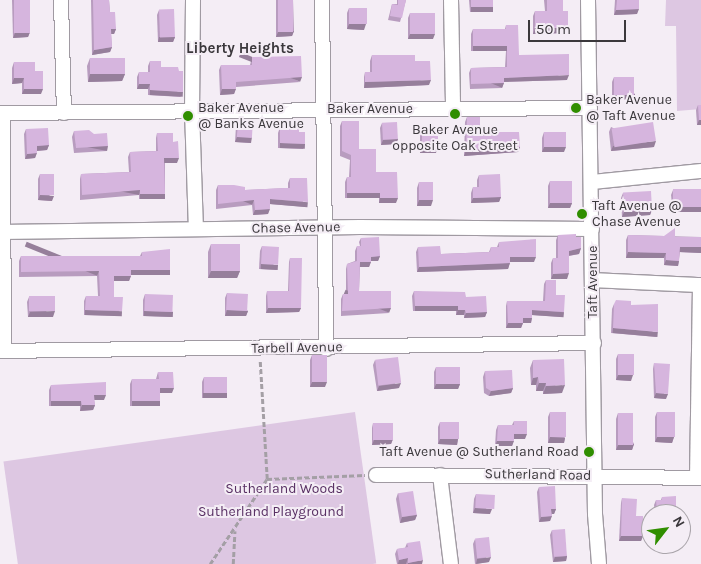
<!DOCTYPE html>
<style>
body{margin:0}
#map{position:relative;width:701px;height:564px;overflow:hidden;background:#f4edf5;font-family:Karla,sans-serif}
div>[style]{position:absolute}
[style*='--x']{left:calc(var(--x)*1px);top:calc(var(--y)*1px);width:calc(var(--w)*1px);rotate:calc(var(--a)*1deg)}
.green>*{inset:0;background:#ddc7e2;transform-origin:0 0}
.path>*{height:2.5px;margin-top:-1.25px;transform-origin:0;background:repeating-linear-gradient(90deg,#a49fa5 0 5px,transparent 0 7.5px)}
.roads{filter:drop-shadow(1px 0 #a09aa2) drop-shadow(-1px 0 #a09aa2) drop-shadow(0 1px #a09aa2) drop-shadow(0 -1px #a09aa2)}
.minor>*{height:14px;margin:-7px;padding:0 7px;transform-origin:7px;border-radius:7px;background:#fff}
.wall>*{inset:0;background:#b89cbf}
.shaded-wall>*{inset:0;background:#967f9b;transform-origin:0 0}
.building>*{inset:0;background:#d6b5de;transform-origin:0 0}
.dots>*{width:14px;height:14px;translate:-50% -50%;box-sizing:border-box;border:2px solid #f4edf5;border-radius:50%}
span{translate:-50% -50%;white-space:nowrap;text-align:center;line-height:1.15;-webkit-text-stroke:4px #f4edf5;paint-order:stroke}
.poi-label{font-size:14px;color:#3b383c}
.left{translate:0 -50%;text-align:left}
.right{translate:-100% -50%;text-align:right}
.street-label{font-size:14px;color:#3b383c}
.park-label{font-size:14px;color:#593064}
.neighbourhood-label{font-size:15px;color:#3b383c;font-weight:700}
.north{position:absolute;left:641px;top:504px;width:50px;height:50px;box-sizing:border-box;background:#f4edf5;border:1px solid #aaa5ab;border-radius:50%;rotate:60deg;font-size:14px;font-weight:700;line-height:20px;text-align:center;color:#3b383c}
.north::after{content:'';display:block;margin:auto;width:18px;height:22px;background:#308e00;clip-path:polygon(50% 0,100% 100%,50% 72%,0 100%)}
.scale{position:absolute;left:528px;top:20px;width:98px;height:22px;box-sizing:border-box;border:2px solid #3b383c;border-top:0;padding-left:6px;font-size:15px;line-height:18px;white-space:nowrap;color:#3b383c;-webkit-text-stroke:4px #f4edf5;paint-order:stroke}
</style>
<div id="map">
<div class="green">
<div style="clip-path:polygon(666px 0,701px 0,701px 109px,677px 111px,676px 26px,665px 26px)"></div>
<div style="left:355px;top:412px;width:153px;height:355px;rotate:82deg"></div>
</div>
<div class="path">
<div style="--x:267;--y:479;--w:98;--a:-2.3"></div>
<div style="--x:210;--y:564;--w:102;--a:-56.2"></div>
<div style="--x:267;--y:479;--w:119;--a:-93.4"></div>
<div style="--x:233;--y:564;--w:33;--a:-87"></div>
</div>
<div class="roads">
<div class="minor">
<div style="--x:61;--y:0;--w:113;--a:88.5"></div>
<div style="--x:193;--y:0;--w:110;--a:90.5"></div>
<div style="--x:192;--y:110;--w:119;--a:88.1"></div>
<div style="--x:322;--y:0;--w:349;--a:89.3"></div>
<div style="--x:451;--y:0;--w:108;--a:88.9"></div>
<div style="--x:588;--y:0;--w:514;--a:89.22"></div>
<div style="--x:595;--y:514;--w:50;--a:85.4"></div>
<div style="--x:0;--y:113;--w:590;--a:-0.49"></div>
<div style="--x:3;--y:113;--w:237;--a:89.8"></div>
<div style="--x:592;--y:182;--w:110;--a:-5.8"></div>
<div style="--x:0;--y:232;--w:360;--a:-0.8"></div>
<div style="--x:360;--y:227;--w:232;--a:0.5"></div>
<div style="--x:593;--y:280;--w:108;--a:2.7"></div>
<div style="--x:0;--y:351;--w:594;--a:-0.77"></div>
<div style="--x:376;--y:475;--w:325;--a:0.5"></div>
<div style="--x:440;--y:475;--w:90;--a:83"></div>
<div style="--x:697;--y:478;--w:193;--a:-89.1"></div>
</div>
</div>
<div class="wall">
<div style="clip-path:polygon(12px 0,30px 0,30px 32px,28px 37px,13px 38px)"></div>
<div style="clip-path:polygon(91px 0,109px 0,110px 12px,116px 29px,114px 34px,111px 34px,112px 47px,110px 52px,92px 55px)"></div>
<div style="clip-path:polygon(276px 0,293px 0,294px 31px,292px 36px,276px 37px)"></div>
<div style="clip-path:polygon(397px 0,406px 0,400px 22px,388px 20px,392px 4px,397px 4px)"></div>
<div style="clip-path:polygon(469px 0,493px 0,493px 7px,491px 12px,470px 12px)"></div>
<div style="clip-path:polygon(544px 0,563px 0,563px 11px,568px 28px,566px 33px,533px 34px,533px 16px,535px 11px,545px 11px)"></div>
<div style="clip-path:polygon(615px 0,639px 0,637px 14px,614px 15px)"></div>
<div style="clip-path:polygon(349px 8px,364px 30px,347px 29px,347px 13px)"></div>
<div style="clip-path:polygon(159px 10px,175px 37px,173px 42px,158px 42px,157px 15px)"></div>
<div style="clip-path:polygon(410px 13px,433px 39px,408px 39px,408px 18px)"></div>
<div style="clip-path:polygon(506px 25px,519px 55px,567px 80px,504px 82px,502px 88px,470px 89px,469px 73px,471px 68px,505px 67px,506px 51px,471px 51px,471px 34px,473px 29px,505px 29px)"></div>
<div style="clip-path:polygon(372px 55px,429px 85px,364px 88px,364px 77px,365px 72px,370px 72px,370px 61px)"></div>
<div style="clip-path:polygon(252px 57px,300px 82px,236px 87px,234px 94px,220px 95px,219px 70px,221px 65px,250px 65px)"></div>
<div style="clip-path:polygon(90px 58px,125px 74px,122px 81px,88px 82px,87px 66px)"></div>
<div style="clip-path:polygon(150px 61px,161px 67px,181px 97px,148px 95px,148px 89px,137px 89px,137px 77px,139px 72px,148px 72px,148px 66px)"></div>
<div style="clip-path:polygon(14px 62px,35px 71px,41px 94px,22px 94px,22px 83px,12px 84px,12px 68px)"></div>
<div style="clip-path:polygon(614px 77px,635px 94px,633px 99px,612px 100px,612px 82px)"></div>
<div style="clip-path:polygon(698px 105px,701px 105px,701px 125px,697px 125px,696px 110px)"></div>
<div style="clip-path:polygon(467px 117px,480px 132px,520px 147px,518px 152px,464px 156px,465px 122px)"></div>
<div style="clip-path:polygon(238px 121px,251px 143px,235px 142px,236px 126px)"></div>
<div style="clip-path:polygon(342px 121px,359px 149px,376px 172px,396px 203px,379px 203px,379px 198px,345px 198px,345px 182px,347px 177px,349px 177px,350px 160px,340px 156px,340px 126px)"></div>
<div style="clip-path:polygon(382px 123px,398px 139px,396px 144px,381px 145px,380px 128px)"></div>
<div style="clip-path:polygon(280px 127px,299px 132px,305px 144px,303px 149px,278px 148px,278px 133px)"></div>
<div style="clip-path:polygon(611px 127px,654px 147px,611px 151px,609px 132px)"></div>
<div style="clip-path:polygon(26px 129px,49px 145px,47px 150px,37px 151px,35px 158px,25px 159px,24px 134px)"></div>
<div style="clip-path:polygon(74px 131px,107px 151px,74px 153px,72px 137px)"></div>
<div style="clip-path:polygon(422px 131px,436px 153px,420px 153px,420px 136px)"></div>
<div style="clip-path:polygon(544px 132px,564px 152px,542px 152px,542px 138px)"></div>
<div style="clip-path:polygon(157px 133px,173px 142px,177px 163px,165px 163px,165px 194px,163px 199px,139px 199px,139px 195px,80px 200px,80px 179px,81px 174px,129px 172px,128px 157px,130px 152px,156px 151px,156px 138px)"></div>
<div style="clip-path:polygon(40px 174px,52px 201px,38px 200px,38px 179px)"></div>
<div style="clip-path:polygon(479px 175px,501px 197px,499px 202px,471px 203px,471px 193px,473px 187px,477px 187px,477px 180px)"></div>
<div style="clip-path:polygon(290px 178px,306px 207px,270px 204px,268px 214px,253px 215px,252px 205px,216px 209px,216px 190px,218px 185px,245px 190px,288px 188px,288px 183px)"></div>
<div style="clip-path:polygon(550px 181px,572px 203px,570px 208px,548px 208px,548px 186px)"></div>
<div style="clip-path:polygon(419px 182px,431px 206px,417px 206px,417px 188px)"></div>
<div style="clip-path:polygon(701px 189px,673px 213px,671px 195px,673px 190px)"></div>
<div style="clip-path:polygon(623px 193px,652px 210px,650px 215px,622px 217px,621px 198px)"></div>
<div style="clip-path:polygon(558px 235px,576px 237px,581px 248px,579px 254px,569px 256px,567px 279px,551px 279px,551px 263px,553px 258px,556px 258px,556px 240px)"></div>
<div style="clip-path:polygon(628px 235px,701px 237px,701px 260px,701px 253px,680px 252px,678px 266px,664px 265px,664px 258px,626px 258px,626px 240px)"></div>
<div style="clip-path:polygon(361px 238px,380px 256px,378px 261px,371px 261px,369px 267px,360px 267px,359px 291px,389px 313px,341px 316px,341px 299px,343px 294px,346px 294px,346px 269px,347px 264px,355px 261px,355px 251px,357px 246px,360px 246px,359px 242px)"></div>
<div style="clip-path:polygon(499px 242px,534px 262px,510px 262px,508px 269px,417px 272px,416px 252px,418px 247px,441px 254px,489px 252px,491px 247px,497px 247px)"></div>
<div style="clip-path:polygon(211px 244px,240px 271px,237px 278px,208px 278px,208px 252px)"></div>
<div style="clip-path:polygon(262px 246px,277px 270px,259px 269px,260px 251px)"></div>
<div style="clip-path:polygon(142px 252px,168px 275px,131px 275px,129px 281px,114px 281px,114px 297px,121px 316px,84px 315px,84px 301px,86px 296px,98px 296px,97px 276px,19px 277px,19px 261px,21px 256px,140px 256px)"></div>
<div style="clip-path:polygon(290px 258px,301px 308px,299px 312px,266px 313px,266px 296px,267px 291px,288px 291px,289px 262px)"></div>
<div style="clip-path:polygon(546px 280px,556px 295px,564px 312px,562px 317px,532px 315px,531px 323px,523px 323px,521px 328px,506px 328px,506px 306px,507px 301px,543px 301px,544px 284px)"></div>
<div style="clip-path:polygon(414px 291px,466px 297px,487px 312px,485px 317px,464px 318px,464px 315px,456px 315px,456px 311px,413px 311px,412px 296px)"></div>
<div style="clip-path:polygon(227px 293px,248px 311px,246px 316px,225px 316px,225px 298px)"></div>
<div style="clip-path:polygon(145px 294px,173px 312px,171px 317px,143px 316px,143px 300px)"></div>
<div style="clip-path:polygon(29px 297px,53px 317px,28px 317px,27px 302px)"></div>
<div style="clip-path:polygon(614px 304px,631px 305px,657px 337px,611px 333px,612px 309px)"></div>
<div style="clip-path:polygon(618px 354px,631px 381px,616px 380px,616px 359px)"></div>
<div style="clip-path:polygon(312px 355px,325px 387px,310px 387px,310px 360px)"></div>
<div style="clip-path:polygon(375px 360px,399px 388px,377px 391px,373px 365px)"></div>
<div style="clip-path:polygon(533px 360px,562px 393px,543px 394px,543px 391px,536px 391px,536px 385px,531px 385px,530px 368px)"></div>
<div style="clip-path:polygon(654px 363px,666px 399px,654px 398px,653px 369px)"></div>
<div style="clip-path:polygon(436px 367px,460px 384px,458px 389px,434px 389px,434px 372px)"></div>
<div style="clip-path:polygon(485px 371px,513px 388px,511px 393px,489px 396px,484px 393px,483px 377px)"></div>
<div style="clip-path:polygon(158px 372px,172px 393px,160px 393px,160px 401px,158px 406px,130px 406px,130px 384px,132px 379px,156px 379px)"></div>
<div style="clip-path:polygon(204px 377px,227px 393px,225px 398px,202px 398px,202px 382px)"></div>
<div style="clip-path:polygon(51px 385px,104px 400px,94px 400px,95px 405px,93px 410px,80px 411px,80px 406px,49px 406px,49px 390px)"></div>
<div style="clip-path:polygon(550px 412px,565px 438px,564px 443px,548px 443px,548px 417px)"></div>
<div style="clip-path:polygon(657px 412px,674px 437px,672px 443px,655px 442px,655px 417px)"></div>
<div style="clip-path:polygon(618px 413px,634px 444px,632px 450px,616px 450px,616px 419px)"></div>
<div style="clip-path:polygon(514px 421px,525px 439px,514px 439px,512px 446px,495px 446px,496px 430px,498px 425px,512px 425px)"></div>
<div style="clip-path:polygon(440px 422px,458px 439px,457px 445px,438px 444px,438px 427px)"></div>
<div style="clip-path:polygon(373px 423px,393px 439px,391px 444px,372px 445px,372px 428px)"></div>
<div style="clip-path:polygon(539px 487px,556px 509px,554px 514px,552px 514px,550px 521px,539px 522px,537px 492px)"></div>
<div style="clip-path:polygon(398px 493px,417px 515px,415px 520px,400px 523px,396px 499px)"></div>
<div style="clip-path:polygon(476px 494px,490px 514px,473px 513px,474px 499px)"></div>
<div style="clip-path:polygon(662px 497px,676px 512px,676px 514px,655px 514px,654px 505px,656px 500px,661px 500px)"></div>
<div style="clip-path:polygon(622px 498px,636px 516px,643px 536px,641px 541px,619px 541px,621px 503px)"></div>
<div style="clip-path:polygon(552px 530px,567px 556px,566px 561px,553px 562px,550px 535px)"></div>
<div style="clip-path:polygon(475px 539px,489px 562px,475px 564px,473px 544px)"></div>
<div style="clip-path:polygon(407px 543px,422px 564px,397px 564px,395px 554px,397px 549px,405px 548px)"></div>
</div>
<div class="shaded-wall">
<div style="left:471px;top:7px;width:22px;height:5px"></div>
<div style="clip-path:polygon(639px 9px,637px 14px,614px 15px,616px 10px)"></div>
<div style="clip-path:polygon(349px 24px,366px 24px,364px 30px,347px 29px)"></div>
<div style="clip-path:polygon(535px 28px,568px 28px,566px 33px,533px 34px)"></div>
<div style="clip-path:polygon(111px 29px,116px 29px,114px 34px,109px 34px)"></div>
<div style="clip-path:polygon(294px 31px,292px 36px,276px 37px,278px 32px)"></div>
<div style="clip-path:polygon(30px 32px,28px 37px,13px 38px,15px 33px)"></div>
<div style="clip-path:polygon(410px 34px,435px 34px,433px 39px,408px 39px)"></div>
<div style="clip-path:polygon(159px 37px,175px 37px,173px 42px,158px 42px)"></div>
<div style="left:473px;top:46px;width:34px;height:5px"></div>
<div style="clip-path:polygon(112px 47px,110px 52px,92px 55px,94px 50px)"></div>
<div style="clip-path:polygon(90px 74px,125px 74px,122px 81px,88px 82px)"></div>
<div style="clip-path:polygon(569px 75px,567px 80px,502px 82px,504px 78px)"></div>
<div style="left:302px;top:77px;width:5px;height:66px;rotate:112deg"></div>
<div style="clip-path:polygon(14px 78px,24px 78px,22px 83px,12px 84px)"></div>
<div style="clip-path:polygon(431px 80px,429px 85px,364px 88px,365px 82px)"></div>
<div style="left:504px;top:83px;width:5px;height:33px;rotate:112deg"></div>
<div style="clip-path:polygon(139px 84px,150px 84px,148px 89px,137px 89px)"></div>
<div style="clip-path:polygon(24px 89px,43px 89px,41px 94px,22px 94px)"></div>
<div style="clip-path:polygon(222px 89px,236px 89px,234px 94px,220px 95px)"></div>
<div style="left:150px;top:90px;width:33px;height:5px;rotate:3deg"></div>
<div style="clip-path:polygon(635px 94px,633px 99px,612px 100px,614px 95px)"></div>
<div style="clip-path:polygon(699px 120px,701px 120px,701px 125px,697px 125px)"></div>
<div style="clip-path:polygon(237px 137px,252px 137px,251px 143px,235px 142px)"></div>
<div style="clip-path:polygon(398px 139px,396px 144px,381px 145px,383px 140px)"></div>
<div style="clip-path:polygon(656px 141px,654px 147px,611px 151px,613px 146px)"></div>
<div style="left:280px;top:143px;width:25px;height:5px;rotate:2deg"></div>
<div style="clip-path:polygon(49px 145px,47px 150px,35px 151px,37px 146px)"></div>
<div style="left:108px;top:146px;width:5px;height:32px;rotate:101deg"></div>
<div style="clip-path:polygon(520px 147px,518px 152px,464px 156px,466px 150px)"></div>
<div style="clip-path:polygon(544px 147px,566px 147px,564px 152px,542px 152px)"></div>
<div style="clip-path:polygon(422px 148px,437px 148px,436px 153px,420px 153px)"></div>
<div style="clip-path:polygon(37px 153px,35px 158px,25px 159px,27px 154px)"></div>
<div style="clip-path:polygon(164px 158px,179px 158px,177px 163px,163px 163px)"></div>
<div style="left:140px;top:190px;width:5px;height:58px;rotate:101deg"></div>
<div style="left:347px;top:193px;width:33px;height:5px"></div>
<div style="left:140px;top:194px;width:25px;height:5px"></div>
<div style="clip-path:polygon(40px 195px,54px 196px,52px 201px,38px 200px)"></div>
<div style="clip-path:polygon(501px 197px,499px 202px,471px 203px,473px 198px)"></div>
<div style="clip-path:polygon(380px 198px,398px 198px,396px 203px,379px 203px)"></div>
<div style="left:270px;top:199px;width:38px;height:5px;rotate:5deg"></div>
<div style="left:254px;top:200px;width:5px;height:36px;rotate:112deg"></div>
<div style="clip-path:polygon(419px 200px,433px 200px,431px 206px,417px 206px)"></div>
<div style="clip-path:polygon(550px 203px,572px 203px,570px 208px,548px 208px)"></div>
<div style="left:701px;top:207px;width:5px;height:26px;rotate:90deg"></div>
<div style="clip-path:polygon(270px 209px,268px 214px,253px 215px,255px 210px)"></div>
<div style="clip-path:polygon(652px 210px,650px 215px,622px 217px,624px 212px)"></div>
<div style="clip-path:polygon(680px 247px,701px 247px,701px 253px,678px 252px)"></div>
<div style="clip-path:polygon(581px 248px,579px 254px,567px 256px,569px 251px)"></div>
<div style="clip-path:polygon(628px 252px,666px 253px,664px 258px,626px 258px)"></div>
<div style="clip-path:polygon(380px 256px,378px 261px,369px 261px,371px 257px)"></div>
<div style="clip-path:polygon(510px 257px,536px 257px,534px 262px,508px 262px)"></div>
<div style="clip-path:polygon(666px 260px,679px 261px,678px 266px,664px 265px)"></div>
<div style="clip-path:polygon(360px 262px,371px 262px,369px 267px,359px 267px)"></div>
<div style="clip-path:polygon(510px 263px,508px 269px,417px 272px,419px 267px)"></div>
<div style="left:261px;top:264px;width:17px;height:5px;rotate:3deg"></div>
<div style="left:131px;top:270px;width:39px;height:5px"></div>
<div style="left:99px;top:271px;width:5px;height:78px;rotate:112deg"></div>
<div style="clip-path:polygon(211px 271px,240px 271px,237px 278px,208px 278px)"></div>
<div style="clip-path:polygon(569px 273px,567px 279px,551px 279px,553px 274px)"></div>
<div style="clip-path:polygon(114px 276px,131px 276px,129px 281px,112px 281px)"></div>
<div style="left:415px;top:306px;width:43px;height:5px"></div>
<div style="clip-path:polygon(268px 308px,301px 308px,299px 312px,266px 313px)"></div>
<div style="left:391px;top:308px;width:5px;height:49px;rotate:112deg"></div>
<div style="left:85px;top:310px;width:37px;height:5px;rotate:2deg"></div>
<div style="clip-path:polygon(227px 310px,248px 311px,246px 316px,225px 316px)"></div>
<div style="clip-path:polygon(458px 310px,465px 310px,464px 315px,456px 315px)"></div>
<div style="left:532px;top:310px;width:32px;height:5px;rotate:4deg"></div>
<div style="clip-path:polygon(55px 311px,53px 317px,28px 317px,30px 312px)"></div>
<div style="left:144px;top:311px;width:29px;height:5px;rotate:2deg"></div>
<div style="clip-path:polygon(487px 312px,485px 317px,464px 318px,466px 313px)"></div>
<div style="clip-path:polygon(523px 318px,532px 318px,531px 323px,521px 323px)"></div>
<div style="clip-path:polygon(508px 323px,523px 323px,521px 328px,506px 328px)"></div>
<div style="left:613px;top:328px;width:45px;height:5px;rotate:5deg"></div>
<div style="clip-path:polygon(618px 375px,633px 375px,631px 381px,616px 380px)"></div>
<div style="clip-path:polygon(538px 377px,536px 385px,531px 385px,533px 378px)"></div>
<div style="clip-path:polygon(312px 382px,327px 382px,325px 387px,310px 387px)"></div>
<div style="clip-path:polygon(401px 383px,399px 388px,377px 391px,379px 386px)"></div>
<div style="clip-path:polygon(539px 383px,546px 383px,543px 391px,536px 391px)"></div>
<div style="clip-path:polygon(436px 384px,460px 384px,458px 389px,434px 389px)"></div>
<div style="clip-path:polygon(565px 385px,562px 393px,543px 394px,546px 386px)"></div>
<div style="clip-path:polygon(160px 388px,174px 388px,172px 393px,159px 393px)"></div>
<div style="clip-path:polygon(513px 388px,511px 393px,489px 396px,491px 391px)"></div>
<div style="left:203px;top:393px;width:24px;height:5px"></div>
<div style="clip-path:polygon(656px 393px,668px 394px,666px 399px,654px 398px)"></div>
<div style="clip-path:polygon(94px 395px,106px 395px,104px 400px,92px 400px)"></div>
<div style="left:51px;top:401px;width:30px;height:5px"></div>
<div style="left:132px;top:401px;width:28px;height:5px"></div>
<div style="clip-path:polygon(82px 405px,95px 405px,93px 410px,80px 411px)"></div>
<div style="clip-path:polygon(514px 434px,527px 434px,525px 439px,512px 439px)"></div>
<div style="clip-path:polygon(550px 437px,565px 438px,564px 443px,548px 443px)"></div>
<div style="clip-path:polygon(657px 437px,674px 437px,672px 443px,655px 442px)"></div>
<div style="clip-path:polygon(393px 439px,391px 444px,372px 445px,374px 440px)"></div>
<div style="clip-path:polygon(440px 439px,458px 439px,457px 445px,438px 444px)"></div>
<div style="clip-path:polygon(497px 441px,514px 441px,512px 446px,495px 446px)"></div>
<div style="clip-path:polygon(634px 444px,632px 450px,616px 450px,618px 445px)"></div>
<div style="clip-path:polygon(475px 508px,492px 509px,490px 514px,473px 513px)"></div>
<div style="clip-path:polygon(551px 509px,556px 509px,554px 514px,549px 514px)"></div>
<div style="clip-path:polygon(676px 512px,676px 514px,656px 514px,657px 513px)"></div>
<div style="clip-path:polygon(417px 515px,415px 520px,400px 523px,402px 517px)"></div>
<div style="clip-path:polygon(552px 516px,550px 521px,539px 522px,541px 517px)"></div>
<div style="clip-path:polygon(621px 536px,643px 536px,641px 541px,619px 541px)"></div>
<div style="clip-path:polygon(567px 556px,566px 561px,553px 562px,555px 557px)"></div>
<div style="clip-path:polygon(491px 557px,489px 562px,476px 564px,477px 559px)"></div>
<div style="clip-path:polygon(408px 558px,406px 564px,398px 564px,399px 560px)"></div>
<div style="clip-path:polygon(423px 560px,422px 564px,408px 564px,408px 563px)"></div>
</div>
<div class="building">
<div style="left:14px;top:0;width:16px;height:33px"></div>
<div style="clip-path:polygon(93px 0,109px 0,110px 12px,115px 12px,116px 29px,111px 29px,112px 47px,94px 50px)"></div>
<div style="left:278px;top:0;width:15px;height:32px"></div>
<div style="clip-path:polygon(398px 0,406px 0,402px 18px,390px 16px,392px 4px,398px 5px)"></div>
<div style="left:471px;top:0;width:22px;height:7px"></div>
<div style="clip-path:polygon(547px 0,563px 0,563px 11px,568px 11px,568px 28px,535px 28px,535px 11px,547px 11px)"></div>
<div style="clip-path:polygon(617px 0,639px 0,639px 9px,616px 10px)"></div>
<div style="left:349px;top:8px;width:18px;height:16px"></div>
<div style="left:174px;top:9px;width:28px;height:15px;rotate:88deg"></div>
<div style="left:410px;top:13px;width:25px;height:21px"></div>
<div style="clip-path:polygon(506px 25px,518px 25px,519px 55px,569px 54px,569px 75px,504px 78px,504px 83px,471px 84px,471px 68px,507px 67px,507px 46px,473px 46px,473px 29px,506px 29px)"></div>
<div style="clip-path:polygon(372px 55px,415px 55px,415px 61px,430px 61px,431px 80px,365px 82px,365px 72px,372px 72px)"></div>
<div style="clip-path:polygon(301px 56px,302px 77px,236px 82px,236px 89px,222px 89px,221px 65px,252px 65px,252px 57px)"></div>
<div style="left:90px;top:58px;width:35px;height:16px"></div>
<div style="clip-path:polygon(150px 61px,161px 61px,161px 67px,178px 67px,179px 71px,183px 71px,183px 92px,150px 90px,150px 84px,139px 84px,139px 72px,150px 72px)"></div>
<div style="clip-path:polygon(14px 62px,35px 62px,35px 71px,43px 71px,43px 89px,24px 89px,24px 78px,14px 78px)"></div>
<div style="left:614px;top:77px;width:20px;height:18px"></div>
<div style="clip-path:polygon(698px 105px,701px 105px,701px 120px,699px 120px)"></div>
<div style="clip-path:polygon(467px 117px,480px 117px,480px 132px,519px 132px,520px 147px,466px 150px)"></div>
<div style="left:238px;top:121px;width:15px;height:16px;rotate:4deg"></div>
<div style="clip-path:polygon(342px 121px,359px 121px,359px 149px,376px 149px,376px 172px,397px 172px,398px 198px,380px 198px,380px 193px,347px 193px,347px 177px,351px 177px,351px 155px,342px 151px)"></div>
<div style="left:397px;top:122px;width:17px;height:15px;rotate:87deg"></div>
<div style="left:653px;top:122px;width:19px;height:42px;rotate:81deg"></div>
<div style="clip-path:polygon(280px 127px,299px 128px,299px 132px,305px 132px,305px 144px,280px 143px)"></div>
<div style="clip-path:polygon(48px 128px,49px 145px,37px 146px,37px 153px,27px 154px,26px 129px)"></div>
<div style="clip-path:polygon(89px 130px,94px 134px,107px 133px,108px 146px,76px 148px,74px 131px)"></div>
<div style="left:422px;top:131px;width:16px;height:17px"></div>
<div style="left:544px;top:132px;width:22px;height:15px"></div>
<div style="clip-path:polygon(157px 133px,173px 133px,173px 142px,178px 141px,179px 158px,164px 158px,165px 194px,140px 194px,140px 190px,82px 195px,81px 174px,131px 172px,130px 152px,158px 151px)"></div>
<div style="left:40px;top:174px;width:14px;height:21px"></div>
<div style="clip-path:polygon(500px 174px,501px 197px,473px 198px,473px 187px,479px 187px,479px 175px)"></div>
<div style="clip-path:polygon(290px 178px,307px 178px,308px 202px,270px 199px,270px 209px,255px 210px,254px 200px,218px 204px,218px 185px,234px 185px,245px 187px,245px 190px,285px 188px,290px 188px)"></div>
<div style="left:550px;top:181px;width:22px;height:22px"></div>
<div style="left:419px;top:182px;width:14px;height:18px"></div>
<div style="left:701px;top:189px;width:18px;height:28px;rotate:90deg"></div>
<div style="left:651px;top:191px;width:19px;height:28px;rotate:87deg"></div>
<div style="clip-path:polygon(675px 228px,675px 237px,701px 237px,701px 247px,680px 247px,679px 261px,666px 260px,666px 253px,628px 252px,628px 235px,664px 236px)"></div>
<div style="clip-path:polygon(576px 234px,576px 237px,581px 237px,581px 248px,569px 251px,569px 273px,553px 274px,553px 258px,558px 258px,558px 235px)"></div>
<div style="clip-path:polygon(379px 237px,380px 256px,371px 257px,371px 262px,360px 262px,359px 291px,391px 291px,391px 308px,342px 311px,343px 294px,348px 294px,347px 264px,357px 261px,357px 246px,361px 246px,361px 238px)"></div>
<div style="clip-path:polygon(536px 239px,536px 257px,510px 257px,510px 263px,419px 267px,418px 247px,440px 246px,441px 254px,490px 252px,491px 247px,499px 247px,499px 242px)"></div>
<div style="left:211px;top:244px;width:29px;height:27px"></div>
<div style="left:262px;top:246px;width:17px;height:18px;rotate:3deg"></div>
<div style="clip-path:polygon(170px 249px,170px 270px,131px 270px,131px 276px,114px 276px,114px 297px,123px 297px,122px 311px,85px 310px,86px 296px,100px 296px,99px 271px,21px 272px,21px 256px,142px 256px,142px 252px)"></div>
<div style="clip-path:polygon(290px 258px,302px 258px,301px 308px,268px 308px,267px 291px,289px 291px)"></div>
<div style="clip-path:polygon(546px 280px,556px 280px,556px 295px,565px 295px,564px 312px,532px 310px,532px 318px,523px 318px,523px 323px,508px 323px,507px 301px,545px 301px)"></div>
<div style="clip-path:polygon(414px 291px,465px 292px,466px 297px,486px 296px,487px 312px,466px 313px,465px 310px,458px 310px,458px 306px,415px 306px)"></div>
<div style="left:227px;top:293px;width:21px;height:17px;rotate:3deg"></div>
<div style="left:145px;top:294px;width:28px;height:17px;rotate:2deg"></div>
<div style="left:55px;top:296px;width:15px;height:26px;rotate:90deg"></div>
<div style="clip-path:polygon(616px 300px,631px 301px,631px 305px,658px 304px,658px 332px,613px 328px,614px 304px)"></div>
<div style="left:618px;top:354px;width:16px;height:21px"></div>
<div style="left:312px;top:355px;width:15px;height:27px"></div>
<div style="left:398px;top:357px;width:26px;height:23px;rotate:83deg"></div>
<div style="clip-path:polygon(564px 359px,565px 385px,546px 386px,546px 383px,539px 383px,538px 377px,533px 378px,533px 360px)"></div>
<div style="clip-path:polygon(654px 363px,670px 364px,668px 394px,656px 393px)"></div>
<div style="left:436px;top:367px;width:24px;height:17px"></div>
<div style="clip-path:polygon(512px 370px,513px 388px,491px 391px,486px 388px,485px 371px)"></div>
<div style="clip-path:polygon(158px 372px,173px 372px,174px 388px,160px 388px,160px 401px,132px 401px,132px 379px,159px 379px)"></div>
<div style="left:204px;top:377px;width:23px;height:16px"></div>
<div style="clip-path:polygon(106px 382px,106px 395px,94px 395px,95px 405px,82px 405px,81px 401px,51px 401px,51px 385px)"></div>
<div style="left:550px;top:412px;width:16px;height:25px"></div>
<div style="left:657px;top:412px;width:18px;height:25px"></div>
<div style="left:618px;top:413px;width:15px;height:32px"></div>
<div style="clip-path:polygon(514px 421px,527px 421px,527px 434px,514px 434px,514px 441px,497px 441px,498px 425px,514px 425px)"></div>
<div style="left:440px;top:422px;width:19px;height:17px"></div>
<div style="left:373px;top:423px;width:20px;height:17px"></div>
<div style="clip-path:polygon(555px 486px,556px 509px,551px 509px,552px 516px,541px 517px,539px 487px)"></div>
<div style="left:413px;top:491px;width:24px;height:15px;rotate:81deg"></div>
<div style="left:476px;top:494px;width:19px;height:14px;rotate:3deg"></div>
<div style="clip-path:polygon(676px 496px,676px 512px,657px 513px,656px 500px,662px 500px,662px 497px)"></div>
<div style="clip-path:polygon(622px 498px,637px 499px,636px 516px,643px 516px,643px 536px,621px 536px)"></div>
<div style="left:565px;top:529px;width:27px;height:13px;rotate:86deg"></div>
<div style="left:489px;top:537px;width:20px;height:14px;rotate:84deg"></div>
<div style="clip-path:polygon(420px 541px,423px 560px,408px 563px,408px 558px,399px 560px,397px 549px,408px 547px,407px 543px)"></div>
</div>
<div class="dots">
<div style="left:576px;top:108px;background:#308e00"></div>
<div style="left:455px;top:114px;background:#308e00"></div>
<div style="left:188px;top:116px;background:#308e00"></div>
<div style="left:582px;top:214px;background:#308e00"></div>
<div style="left:589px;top:452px;background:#308e00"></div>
</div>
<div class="poi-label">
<span class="left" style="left:586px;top:108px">Baker Avenue<br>@ Taft Avenue</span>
<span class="left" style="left:198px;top:116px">Baker Avenue<br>@ Banks Avenue</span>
<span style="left:455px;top:138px">Baker Avenue<br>opposite Oak Street</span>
<span class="left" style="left:592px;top:214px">Taft Avenue @<br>Chase Avenue</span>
<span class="right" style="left:579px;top:452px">Taft Avenue @ Sutherland Road</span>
</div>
<div class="street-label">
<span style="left:370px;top:109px">Baker Avenue</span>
<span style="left:296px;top:228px;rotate:-1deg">Chase Avenue</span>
<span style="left:593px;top:282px;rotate:-90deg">Taft Avenue</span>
<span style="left:297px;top:348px;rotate:-1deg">Tarbell Avenue</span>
<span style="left:538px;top:475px;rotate:1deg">Sutherland Road</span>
</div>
<div class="park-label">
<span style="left:284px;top:489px">Sutherland Woods</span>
<span style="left:271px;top:512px">Sutherland Playground</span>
</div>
<div class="neighbourhood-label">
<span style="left:240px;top:49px">Liberty Heights</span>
</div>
<div class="north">N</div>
<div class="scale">50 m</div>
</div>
